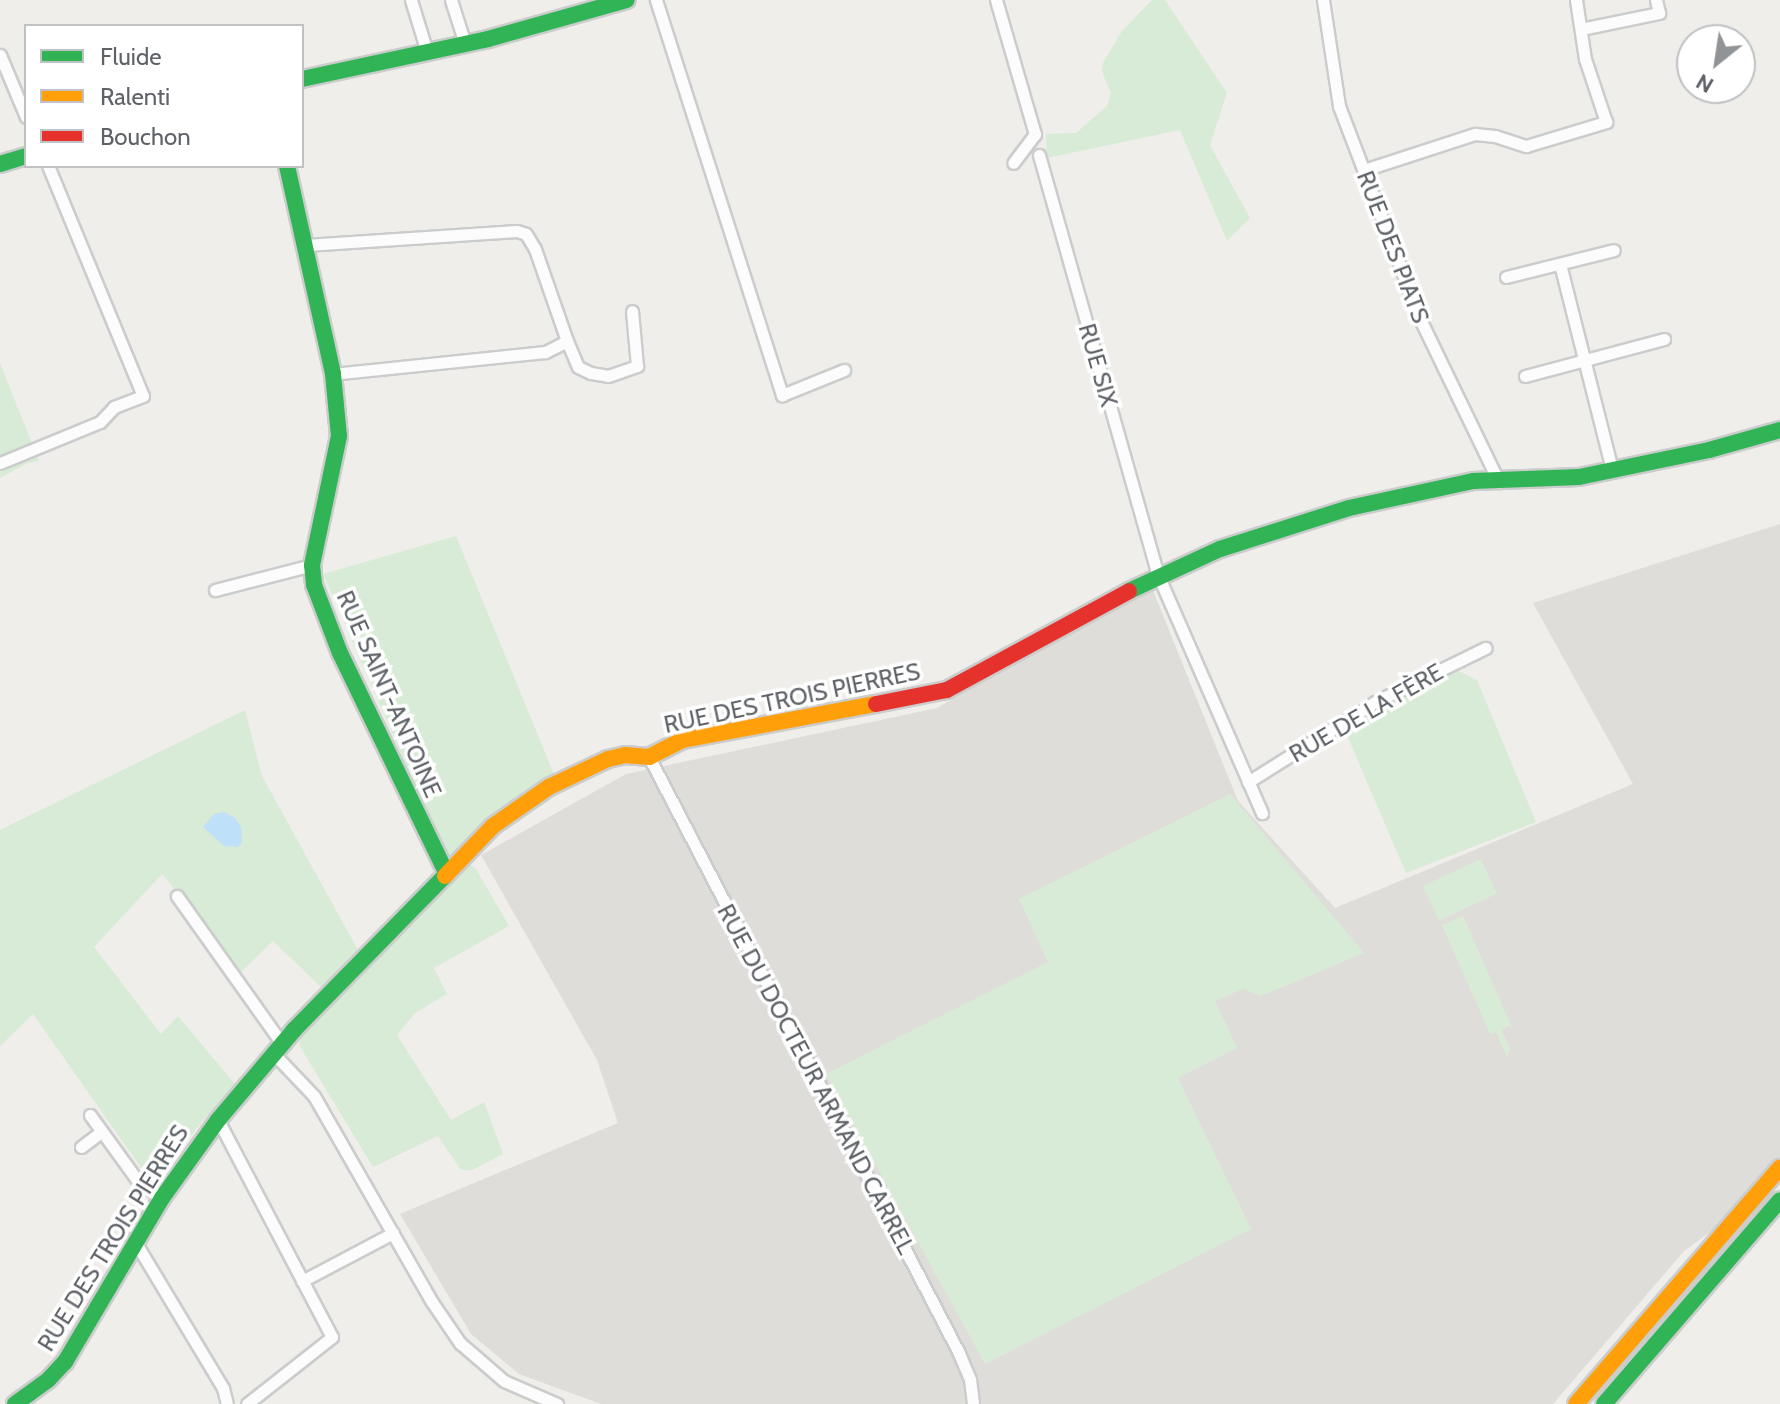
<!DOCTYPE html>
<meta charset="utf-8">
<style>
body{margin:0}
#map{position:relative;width:1780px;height:1404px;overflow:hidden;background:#efeeea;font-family:Cabin,sans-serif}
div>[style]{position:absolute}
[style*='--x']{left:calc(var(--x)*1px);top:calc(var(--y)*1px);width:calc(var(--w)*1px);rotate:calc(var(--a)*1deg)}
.industrial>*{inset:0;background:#dfddda}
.green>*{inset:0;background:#d8ebd6;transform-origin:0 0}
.water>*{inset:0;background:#bfe0f9}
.roads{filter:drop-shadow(2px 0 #cbcccc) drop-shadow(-2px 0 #cbcccc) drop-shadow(0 2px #cbcccc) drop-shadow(0 -2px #cbcccc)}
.street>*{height:11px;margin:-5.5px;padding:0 5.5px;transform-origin:5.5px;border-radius:5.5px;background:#fdfcfc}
.fast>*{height:16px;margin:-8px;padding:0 8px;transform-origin:8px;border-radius:8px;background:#30b455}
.slow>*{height:16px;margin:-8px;padding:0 8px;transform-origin:8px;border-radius:8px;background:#ff9f0a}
.jam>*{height:16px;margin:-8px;padding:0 8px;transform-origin:8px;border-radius:8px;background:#e5322d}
span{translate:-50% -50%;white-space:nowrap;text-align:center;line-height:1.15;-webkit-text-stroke:7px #fff;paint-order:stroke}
.street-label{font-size:24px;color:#5f6368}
.legend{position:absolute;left:24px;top:24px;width:280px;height:144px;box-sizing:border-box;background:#fff;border:2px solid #bfc1c3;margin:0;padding:10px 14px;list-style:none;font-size:24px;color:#5f6368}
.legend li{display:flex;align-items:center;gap:16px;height:40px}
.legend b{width:40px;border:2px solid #bfc1c3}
.north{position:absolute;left:1676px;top:24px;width:80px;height:80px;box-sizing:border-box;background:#fff;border:2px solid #bfc1c3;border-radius:50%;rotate:210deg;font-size:22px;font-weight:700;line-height:32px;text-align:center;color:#5f6368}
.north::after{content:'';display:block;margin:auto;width:28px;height:36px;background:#919496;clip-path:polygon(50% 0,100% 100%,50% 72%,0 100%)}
</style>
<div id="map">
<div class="industrial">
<div style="clip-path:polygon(1780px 524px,1780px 1182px,1684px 1251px,1553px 1404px,601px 1404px,519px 1374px,471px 1334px,400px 1214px,618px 1123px,597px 1060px,481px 855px,626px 774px,937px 708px,1152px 588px,1238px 801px,1335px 908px,1633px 784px,1533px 603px)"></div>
</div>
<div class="green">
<div style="clip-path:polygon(1152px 0,1165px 0,1227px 93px,1210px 145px,1250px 218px,1227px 241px,1180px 130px,1047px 158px,1046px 134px,1076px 133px,1107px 106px,1111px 93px,1102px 72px,1103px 63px,1122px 31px)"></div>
<div style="clip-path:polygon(0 363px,39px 461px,28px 463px,0 478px)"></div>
<div style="clip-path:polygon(456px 536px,556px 779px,449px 864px,323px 574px)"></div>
<div style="clip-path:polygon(1459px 671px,1477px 680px,1536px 822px,1406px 873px,1346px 733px,1411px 691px)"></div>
<div style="clip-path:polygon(245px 710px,262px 776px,358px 950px,322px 988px,273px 941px,241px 972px,162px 874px,94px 947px,161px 1034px,178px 1016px,235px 1084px,199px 1125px,154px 1186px,33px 1014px,0 1046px,0 830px)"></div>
<div style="clip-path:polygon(1230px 794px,1364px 953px,1261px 996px,1243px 989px,1215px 1001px,1237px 1048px,1178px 1078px,1251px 1229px,985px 1364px,826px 1074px,1048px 962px,1019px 899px)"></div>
<div style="left:1481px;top:859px;width:38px;height:64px;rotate:65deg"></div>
<div style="clip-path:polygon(468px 863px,476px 869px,509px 926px,434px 968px,447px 994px,415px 1013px,397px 1035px,451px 1120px,484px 1102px,503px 1154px,472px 1170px,461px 1170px,438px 1136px,373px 1167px,299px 1045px,302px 1035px)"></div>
<div style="clip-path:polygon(1463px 916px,1511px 1025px,1501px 1030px,1510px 1048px,1507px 1057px,1496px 1032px,1490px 1034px,1442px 925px)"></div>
</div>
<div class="water">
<div style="clip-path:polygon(224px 812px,235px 818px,241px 827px,242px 842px,238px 847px,224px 846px,203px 827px,214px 814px)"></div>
</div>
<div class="roads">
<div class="street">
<div style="--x:411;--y:0;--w:54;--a:72.9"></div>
<div style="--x:451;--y:0;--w:46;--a:72.3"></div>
<div style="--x:656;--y:0;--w:415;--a:72.3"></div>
<div style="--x:782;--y:395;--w:67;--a:-22"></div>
<div style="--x:996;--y:0;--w:140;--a:73.8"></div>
<div style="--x:1035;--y:134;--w:36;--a:127"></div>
<div style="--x:1323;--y:0;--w:107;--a:81.4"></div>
<div style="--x:1339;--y:106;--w:230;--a:69.1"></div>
<div style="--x:1421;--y:321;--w:179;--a:64.2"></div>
<div style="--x:1581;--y:29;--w:80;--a:-11.6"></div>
<div style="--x:1659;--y:13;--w:13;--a:-103"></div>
<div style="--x:0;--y:55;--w:67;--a:67.2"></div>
<div style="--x:1039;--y:155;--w:437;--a:74.2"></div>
<div style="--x:1158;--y:575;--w:260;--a:66.4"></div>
<div style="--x:1364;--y:170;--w:117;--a:-18"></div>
<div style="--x:1475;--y:134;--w:20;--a:6"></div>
<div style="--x:1495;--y:136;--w:33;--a:18"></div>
<div style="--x:1526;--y:146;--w:84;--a:-16.7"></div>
<div style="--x:1606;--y:122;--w:66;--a:-108.4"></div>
<div style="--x:1585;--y:59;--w:60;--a:-98.7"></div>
<div style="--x:306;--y:245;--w:211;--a:-3.8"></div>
<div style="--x:517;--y:231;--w:9;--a:18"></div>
<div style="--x:526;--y:234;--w:17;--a:59"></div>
<div style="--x:535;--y:249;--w:97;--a:70.8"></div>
<div style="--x:567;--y:341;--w:25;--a:153"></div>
<div style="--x:545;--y:352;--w:213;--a:174.1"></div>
<div style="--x:1560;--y:264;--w:211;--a:75.8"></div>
<div style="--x:1506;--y:277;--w:111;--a:-14"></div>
<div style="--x:567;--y:341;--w:28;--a:67"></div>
<div style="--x:578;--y:367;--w:14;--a:25"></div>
<div style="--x:591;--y:373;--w:17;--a:10"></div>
<div style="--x:608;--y:376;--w:31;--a:-19"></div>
<div style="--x:637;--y:366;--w:55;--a:-95.2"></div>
<div style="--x:1525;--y:376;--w:144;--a:-14.9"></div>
<div style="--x:0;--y:463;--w:108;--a:-22.3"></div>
<div style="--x:100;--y:422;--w:21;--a:-47"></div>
<div style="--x:114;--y:407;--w:31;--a:-21"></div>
<div style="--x:143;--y:396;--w:249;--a:-112.4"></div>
<div style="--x:215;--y:590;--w:100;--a:-14.5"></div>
<div style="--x:649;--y:757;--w:670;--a:62.52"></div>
<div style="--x:958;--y:1351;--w:30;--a:67"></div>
<div style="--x:970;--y:1379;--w:25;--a:83"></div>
<div style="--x:1248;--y:782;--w:150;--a:-32.2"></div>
<div style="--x:1375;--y:702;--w:123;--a:-26.1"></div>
<div style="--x:177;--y:896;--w:181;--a:54.6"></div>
<div style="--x:274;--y:1054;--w:58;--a:46.4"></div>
<div style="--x:314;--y:1096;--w:237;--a:60.2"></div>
<div style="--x:432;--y:1302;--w:50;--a:55.7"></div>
<div style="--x:460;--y:1343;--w:58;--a:40.8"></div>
<div style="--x:504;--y:1381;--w:58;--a:23.5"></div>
<div style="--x:90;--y:1115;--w:80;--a:54.1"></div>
<div style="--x:137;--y:1180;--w:31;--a:36"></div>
<div style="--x:218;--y:1120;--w:245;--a:62.3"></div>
<div style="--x:332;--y:1337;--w:108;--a:141.8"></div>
<div style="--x:81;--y:1147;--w:26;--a:-37"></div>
<div style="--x:134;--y:1240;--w:173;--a:59"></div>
<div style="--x:223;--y:1388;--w:16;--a:76"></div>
<div style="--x:302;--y:1281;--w:103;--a:-27.8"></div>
</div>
<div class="fast">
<div style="--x:302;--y:79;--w:190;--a:-12.1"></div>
<div style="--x:488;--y:39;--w:144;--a:-15.7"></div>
<div style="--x:0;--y:164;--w:27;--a:-17"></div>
<div style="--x:287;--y:166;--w:213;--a:77.5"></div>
<div style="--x:333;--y:374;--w:62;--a:84.5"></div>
<div style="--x:339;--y:436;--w:132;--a:101.8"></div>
<div style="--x:312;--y:565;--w:20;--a:84"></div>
<div style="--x:314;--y:585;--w:73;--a:69.1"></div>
<div style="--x:340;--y:653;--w:243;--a:64.2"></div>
<div style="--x:1129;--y:591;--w:100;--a:-24.8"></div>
<div style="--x:1220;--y:549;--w:135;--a:-17.6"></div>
<div style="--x:1349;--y:508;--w:127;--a:-12.3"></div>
<div style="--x:1473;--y:481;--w:106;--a:-2.2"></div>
<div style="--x:1579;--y:477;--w:133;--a:-11.7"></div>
<div style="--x:1709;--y:450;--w:74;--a:-15.7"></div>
<div style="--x:15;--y:1404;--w:41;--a:-36"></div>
<div style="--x:48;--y:1380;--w:25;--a:-47"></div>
<div style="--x:65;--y:1362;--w:191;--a:-59.4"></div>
<div style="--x:162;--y:1198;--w:96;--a:-54.3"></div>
<div style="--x:218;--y:1120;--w:118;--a:-49.8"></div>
<div style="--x:294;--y:1030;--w:216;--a:-45.6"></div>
<div style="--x:1604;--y:1404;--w:269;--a:-49.2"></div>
</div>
<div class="slow">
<div style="--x:445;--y:876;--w:69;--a:-46.2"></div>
<div style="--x:493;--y:826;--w:68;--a:-34.9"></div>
<div style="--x:549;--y:787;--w:65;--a:-25.4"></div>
<div style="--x:608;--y:759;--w:17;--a:-13"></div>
<div style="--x:625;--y:755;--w:24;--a:5"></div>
<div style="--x:649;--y:757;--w:38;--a:-27"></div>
<div style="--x:683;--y:740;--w:196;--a:-10.6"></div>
<div style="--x:1576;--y:1404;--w:312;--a:-49.2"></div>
</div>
<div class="jam">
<div style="--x:876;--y:704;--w:72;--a:-11.2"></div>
<div style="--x:947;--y:690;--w:207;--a:-28.5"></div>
</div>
</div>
<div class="street-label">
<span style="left:1393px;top:247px;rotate:69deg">RUE DES PIATS</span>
<span style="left:1098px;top:365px;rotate:74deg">RUE SIX</span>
<span style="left:389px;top:694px;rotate:66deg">RUE SAINT-ANTOINE</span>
<span style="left:792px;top:698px;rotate:-12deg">RUE DES TROIS PIERRES</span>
<span style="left:1366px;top:713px;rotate:-30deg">RUE DE LA FÈRE</span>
<span style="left:816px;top:1079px;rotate:62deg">RUE DU DOCTEUR ARMAND CARREL</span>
<span style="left:113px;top:1238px;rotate:-58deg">RUE DES TROIS PIERRES</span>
</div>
<ul class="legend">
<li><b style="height:10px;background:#30b455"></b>Fluide</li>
<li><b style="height:10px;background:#ff9f0a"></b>Ralenti</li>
<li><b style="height:10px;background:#e5322d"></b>Bouchon</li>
</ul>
<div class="north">N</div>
</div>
